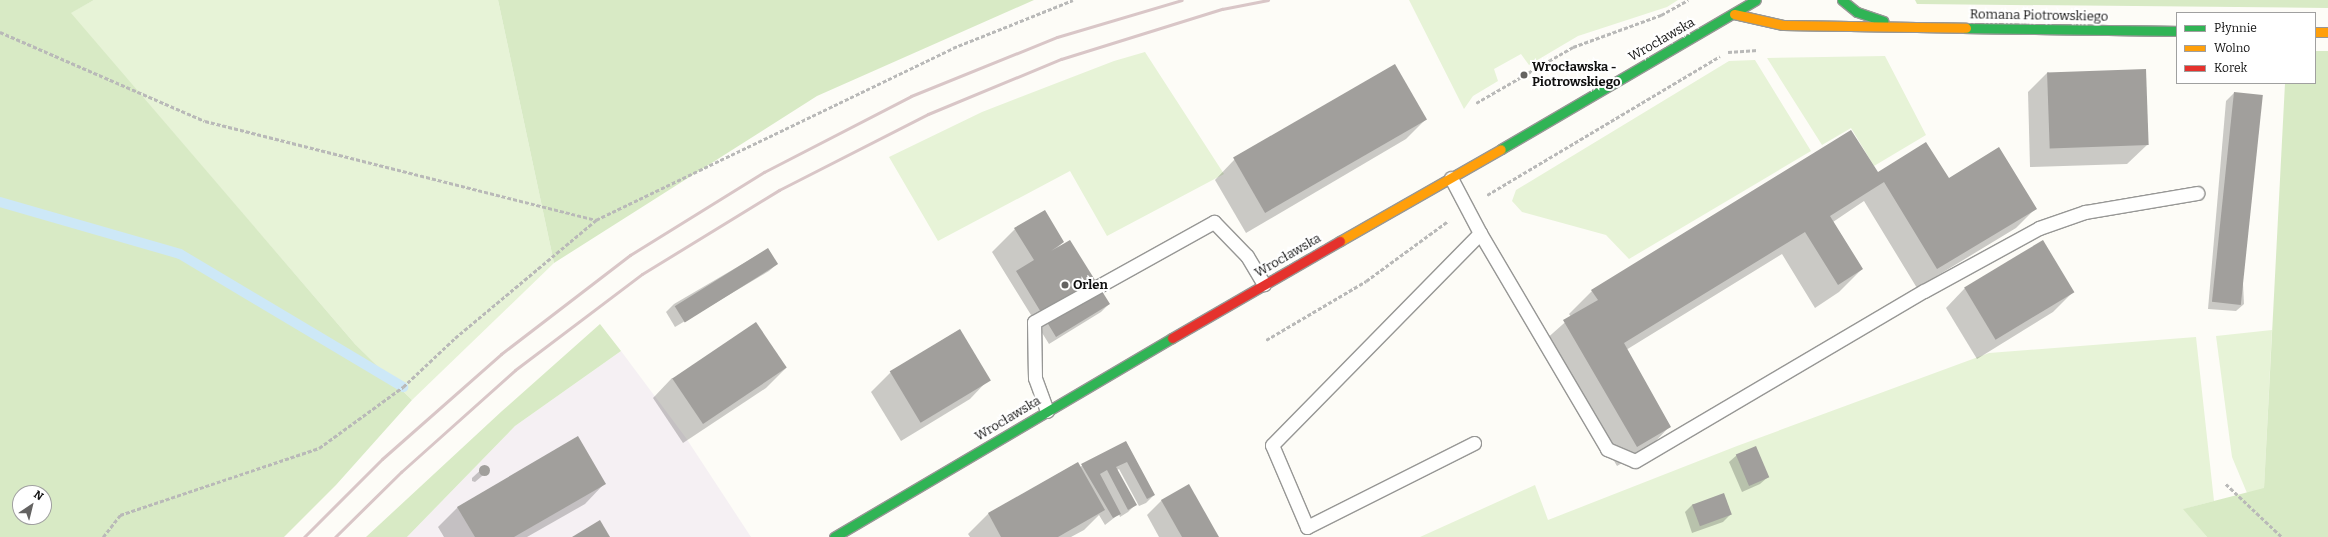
<!DOCTYPE html>
<meta charset="utf-8">
<style>
body{margin:0}
#map{position:relative;width:2328px;height:537px;overflow:hidden;background:#fdfcf7;font-family:Bitter,serif}
div>[style]{position:absolute}
[style*='--x']{left:calc(var(--x)*1px);top:calc(var(--y)*1px);width:calc(var(--w)*1px);rotate:calc(var(--a)*1deg)}
.industrial>*{inset:0;background:#f5f0f3}
.green>*{inset:0;background:#e7f3d7}
.forest>*{inset:0;background:#d8eac5}
.shadow>*{inset:0;background:#0003}
.stream>*{height:10px;margin:-5px;padding:0 5px;transform-origin:5px;border-radius:5px;background:#cde8f7}
.building>*{inset:0;background:#a19f9c;transform-origin:0 0}
.round{border-radius:50%}
.path>*{height:2.5px;margin-top:-1.25px;transform-origin:0;background:repeating-linear-gradient(90deg,#b9b9b8 0 4px,transparent 0 6px)}
.roads{filter:drop-shadow(1px 0 #979795) drop-shadow(-1px 0 #979795) drop-shadow(0 1px #979795) drop-shadow(0 -1px #979795)}
.lane>*{height:13px;margin:-6.5px;padding:0 6.5px;transform-origin:6.5px;border-radius:6.5px;background:#fffffe}
.fast>*{height:9px;margin:-4.5px;padding:0 4.5px;transform-origin:4.5px;border-radius:4.5px;background:#30b455}
.slow>*{height:9px;margin:-4.5px;padding:0 4.5px;transform-origin:4.5px;border-radius:4.5px;background:#ff9f0a}
.jam>*{height:9px;margin:-4.5px;padding:0 4.5px;transform-origin:4.5px;border-radius:4.5px;background:#e5322d}
.rail>*{height:3px;margin:-1.5px;padding:0 1.5px;transform-origin:1.5px;border-radius:1.5px;background:#d9c6c7}
.dots>*{width:11px;height:11px;translate:-50% -50%;box-sizing:border-box;border:2px solid #fff;border-radius:50%}
span{translate:-50% -50%;white-space:nowrap;text-align:center;line-height:1.15;-webkit-text-stroke:4px #fff;paint-order:stroke}
.street-label{font-size:13px;color:#111}
.poi-label{font-size:13px;color:#111;font-weight:700}
.left{translate:0 -50%;text-align:left}
.legend{position:absolute;left:2176px;top:12px;width:140px;height:72px;box-sizing:border-box;background:#fff;border:1px solid #a0a0a0;margin:0;padding:5px 7px;list-style:none;font-size:12px;color:#111}
.legend li{display:flex;align-items:center;gap:8px;height:20px}
.legend b{width:20px;border:1px solid #a0a0a0}
.north{position:absolute;left:12px;top:485px;width:40px;height:40px;box-sizing:border-box;background:#fff;border:1px solid #a0a0a0;border-radius:50%;rotate:35deg;font-size:11px;font-weight:700;line-height:16px;text-align:center;color:#111}
.north::after{content:'';display:block;margin:auto;width:14px;height:18px;background:#646362;clip-path:polygon(50% 0,100% 100%,50% 72%,0 100%)}
</style>
<div id="map">
<div class="industrial">
<div style="clip-path:polygon(621px 351px,686px 438px,751px 537px,407px 537px,515px 426px)"></div>
</div>
<div class="green">
<div style="clip-path:polygon(94px 0,498px 0,554px 263px,412px 400px,355px 344px,70px 13px)"></div>
<div style="clip-path:polygon(1409px 0,1678px 0,1667px 7px,1578px 36px,1529px 65px,1521px 54px,1494px 69px,1498px 81px,1473px 96px,1464px 109px)"></div>
<div style="clip-path:polygon(1145px 52px,1224px 174px,1107px 236px,1070px 171px,938px 241px,889px 157px,982px 112px,1114px 61px)"></div>
<div style="clip-path:polygon(1885px 56px,1926px 135px,1874px 166px,1851px 128px,1822px 145px,1767px 58px)"></div>
<div style="clip-path:polygon(1755px 60px,1811px 151px,1629px 259px,1606px 235px,1522px 212px,1512px 201px,1516px 190px,1729px 61px)"></div>
<div style="clip-path:polygon(2272px 330px,2264px 489px,2247px 493px,2232px 457px,2216px 336px)"></div>
<div style="clip-path:polygon(2196px 337px,2214px 501px,2184px 509px,2207px 537px,1420px 537px,1535px 485px,1548px 520px,1737px 446px,1989px 353px)"></div>
</div>
<div class="forest">
<div style="clip-path:polygon(evenodd,0 0,94px 0,71px 13px,355px 344px,412px 400px,336px 485px,284px 537px,0 537px,0 0,20px 493px,44px 493px,44px 517px,20px 517px,20px 493px)"></div>
<div style="clip-path:polygon(498px 0,1034px 0,817px 96px,554px 263px)"></div>
<div style="clip-path:polygon(1915px 0,2328px 0,2328px 8px,1917px 4px)"></div>
<div style="clip-path:polygon(2315px 51px,2328px 51px,2328px 537px,2207px 537px,2183px 509px,2264px 488px,2285px 83px,2315px 83px)"></div>
<div style="clip-path:polygon(600px 324px,621px 351px,515px 426px,407px 537px,366px 537px,502px 411px)"></div>
</div>
<div class="shadow">
<div style="clip-path:polygon(1395px 66px,1426px 119px,1406px 139px,1246px 233px,1215px 180px,1234px 160px)"></div>
<div style="clip-path:polygon(2048px 72px,2147px 145px,2127px 164px,2030px 167px,2028px 92px)"></div>
<div style="clip-path:polygon(2234px 93px,2244px 304px,2236px 311px,2208px 309px,2226px 101px)"></div>
<div style="clip-path:polygon(1878px 174px,1948px 179px,2035px 209px,2016px 228px,1917px 288px,1864px 201px,1833px 222px,1862px 269px,1839px 292px,1815px 308px,1782px 254px,1626px 350px,1670px 426px,1651px 446px,1617px 466px,1544px 341px,1571px 317px,1569px 314px,1592px 291px)"></div>
<div style="clip-path:polygon(1015px 229px,1063px 242px,1056px 249px,1109px 304px,1101px 312px,1049px 344px,992px 252px)"></div>
<div style="clip-path:polygon(768px 249px,777px 264px,769px 271px,675px 327px,666px 312px,674px 304px)"></div>
<div style="clip-path:polygon(1965px 288px,2073px 292px,2053px 312px,1977px 359px,1946px 308px)"></div>
<div style="clip-path:polygon(959px 330px,989px 379px,970px 399px,901px 441px,871px 392px,891px 372px)"></div>
<div style="clip-path:polygon(786px 368px,766px 388px,683px 443px,653px 398px,672px 378px)"></div>
<div style="clip-path:polygon(1126px 442px,1154px 495px,1146px 503px,1139px 506px,1119px 469px,1117px 470px,1135px 505px,1128px 512px,1120px 517px,1119px 514px,1105px 525px,1099px 515px,1084px 530px,1071px 537px,970px 537px,968px 534px,988px 514px,1077px 463px,1080px 467px)"></div>
<div style="clip-path:polygon(1737px 455px,1768px 477px,1760px 484px,1742px 492px,1729px 462px)"></div>
<div style="clip-path:polygon(485px 466px,488px 471px,475px 482px,472px 481px,472px 478px)"></div>
<div style="clip-path:polygon(604px 484px,585px 504px,527px 537px,444px 537px,438px 527px,458px 507px)"></div>
<div style="clip-path:polygon(1162px 500px,1218px 537px,1159px 537px,1147px 515px)"></div>
<div style="clip-path:polygon(1693px 504px,1731px 514px,1723px 522px,1692px 533px,1685px 512px)"></div>
</div>
<div class="stream">
<div style="--x:0;--y:202;--w:187;--a:16.1"></div>
<div style="--x:180;--y:254;--w:260;--a:30.8"></div>
</div>
<div class="building">
<div style="left:1395px;top:64px;width:64px;height:187px;rotate:60deg"></div>
<div style="left:2146px;top:69px;width:76px;height:99px;rotate:88deg"></div>
<div style="left:2234px;top:92px;width:29px;height:211px;rotate:6deg"></div>
<div style="clip-path:polygon(1851px 130px,1878px 172px,1926px 142px,1949px 178px,1999px 147px,2037px 209px,1937px 269px,1884px 182px,1830px 216px,1863px 269px,1838px 285px,1805px 232px,1624px 343px,1671px 427px,1637px 447px,1563px 320px,1598px 300px,1591px 290px)"></div>
<div style="clip-path:polygon(1045px 210px,1064px 242px,1051px 251px,1070px 240px,1110px 304px,1056px 337px,1016px 271px,1034px 260px,1014px 228px)"></div>
<div style="left:2043px;top:240px;width:61px;height:92px;rotate:59deg"></div>
<div style="left:768px;top:248px;width:19px;height:110px;rotate:58deg"></div>
<div style="left:756px;top:322px;width:55px;height:101px;rotate:56deg"></div>
<div style="left:960px;top:329px;width:60px;height:82px;rotate:59deg"></div>
<div style="clip-path:polygon(578px 436px,606px 484px,514px 537px,475px 537px,457px 507px)"></div>
<div style="clip-path:polygon(1126px 441px,1155px 495px,1147px 499px,1127px 462px,1116px 467px,1137px 505px,1128px 510px,1107px 470px,1100px 474px,1121px 514px,1113px 518px,1081px 464px)"></div>
<div style="left:1756px;top:446px;width:34px;height:22px;rotate:67deg"></div>
<div style="clip-path:polygon(1078px 462px,1105px 510px,1058px 537px,1001px 537px,988px 513px)"></div>
<div class="round" style="left:478.5px;top:464.5px;width:11px;height:11px"></div>
<div style="clip-path:polygon(1189px 484px,1219px 537px,1182px 537px,1161px 500px)"></div>
<div style="left:1724px;top:493px;width:23px;height:34px;rotate:70deg"></div>
<div style="clip-path:polygon(600px 520px,610px 537px,572px 537px)"></div>
</div>
<div class="path">
<div style="--x:0;--y:32;--w:223;--a:23.5"></div>
<div style="--x:205;--y:121;--w:403;--a:14.2"></div>
<div style="--x:596;--y:220;--w:396;--a:-25.7"></div>
<div style="--x:953;--y:48;--w:129;--a:-21.8"></div>
<div style="--x:1728;--y:52;--w:30;--a:-4"></div>
<div style="--x:1476;--y:103;--w:112;--a:-30"></div>
<div style="--x:1573;--y:47;--w:94;--a:-20"></div>
<div style="--x:1661;--y:15;--w:31;--a:-29"></div>
<div style="--x:1487;--y:195;--w:271;--a:-30.8"></div>
<div style="--x:1266;--y:340;--w:116;--a:-30.5"></div>
<div style="--x:1366;--y:281;--w:102;--a:-36.2"></div>
<div style="--x:2226;--y:484;--w:77;--a:43.4"></div>
<div style="--x:103;--y:537;--w:28;--a:-52"></div>
<div style="--x:120;--y:515;--w:210;--a:-18.6"></div>
<div style="--x:319;--y:448;--w:104;--a:-36"></div>
<div style="--x:403;--y:387;--w:71;--a:-43.3"></div>
<div style="--x:455;--y:338;--w:184;--a:-39.9"></div>
</div>
<div class="roads">
<div class="lane">
<div style="--x:1451;--y:178;--w:62;--a:62.2"></div>
<div style="--x:1480;--y:233;--w:251;--a:59.5"></div>
<div style="--x:1607;--y:449;--w:30;--a:23"></div>
<div style="--x:1635;--y:461;--w:335;--a:-30.5"></div>
<div style="--x:1924;--y:291;--w:131;--a:-28.7"></div>
<div style="--x:2039;--y:228;--w:49;--a:-19.2"></div>
<div style="--x:2085;--y:212;--w:114;--a:-9.6"></div>
<div style="--x:1047;--y:411;--w:35;--a:-110"></div>
<div style="--x:1035;--y:378;--w:56;--a:-91"></div>
<div style="--x:1034;--y:322;--w:206;--a:-29.1"></div>
<div style="--x:1214;--y:222;--w:47;--a:45.9"></div>
<div style="--x:1247;--y:256;--w:33;--a:59"></div>
<div style="--x:1474;--y:443;--w:187;--a:153.3"></div>
<div style="--x:1307;--y:527;--w:89;--a:-113.1"></div>
<div style="--x:1272;--y:445;--w:297;--a:-45.5"></div>
</div>
<div class="fast">
<div style="--x:1842;--y:0;--w:19;--a:39"></div>
<div style="--x:1857;--y:12;--w:28;--a:19"></div>
<div style="--x:1966;--y:28;--w:211;--a:0.8"></div>
<div style="--x:1501;--y:149;--w:295;--a:-30.3"></div>
<div style="--x:834;--y:537;--w:392;--a:-30.5"></div>
</div>
<div class="slow">
<div style="--x:1734;--y:14;--w:50;--a:12.7"></div>
<div style="--x:1783;--y:25;--w:183;--a:0.9"></div>
<div style="--x:2315;--y:32;--w:13;--a:0"></div>
<div style="--x:1340;--y:241;--w:185;--a:-29.7"></div>
</div>
<div class="jam">
<div style="--x:1172;--y:338;--w:194;--a:-30"></div>
</div>
</div>
<div class="rail">
<div style="--x:304;--y:537;--w:110;--a:-45"></div>
<div style="--x:382;--y:459;--w:159;--a:-41.4"></div>
<div style="--x:501;--y:354;--w:163;--a:-37.5"></div>
<div style="--x:630;--y:255;--w:158;--a:-31.8"></div>
<div style="--x:764;--y:172;--w:165;--a:-27.3"></div>
<div style="--x:911;--y:96;--w:157;--a:-22"></div>
<div style="--x:1057;--y:37;--w:130;--a:-16.5"></div>
<div style="--x:335;--y:537;--w:93;--a:-44.6"></div>
<div style="--x:401;--y:472;--w:153;--a:-41.8"></div>
<div style="--x:515;--y:370;--w:159;--a:-37.1"></div>
<div style="--x:642;--y:274;--w:161;--a:-31.5"></div>
<div style="--x:779;--y:190;--w:167;--a:-27"></div>
<div style="--x:928;--y:114;--w:144;--a:-22.5"></div>
<div style="--x:1061;--y:59;--w:169;--a:-17.3"></div>
<div style="--x:1222;--y:9;--w:47;--a:-11.1"></div>
</div>
<div class="dots">
<div style="left:1524px;top:75px;background:#646362"></div>
<div style="left:1065px;top:285px;background:#646362"></div>
</div>
<div class="street-label">
<span style="left:2039px;top:16px;rotate:1deg">Romana Piotrowskiego</span>
<span style="left:1662px;top:40px;rotate:-30deg">Wrocławska</span>
<span style="left:1288px;top:256px;rotate:-30deg">Wrocławska</span>
<span style="left:1008px;top:419px;rotate:-31deg">Wrocławska</span>
</div>
<div class="poi-label">
<span class="left" style="left:1532px;top:75px">Wrocławska -<br>Piotrowskiego</span>
<span class="left" style="left:1073px;top:285px">Orlen</span>
</div>
<ul class="legend">
<li><b style="height:5px;background:#30b455"></b>Płynnie</li>
<li><b style="height:5px;background:#ff9f0a"></b>Wolno</li>
<li><b style="height:5px;background:#e5322d"></b>Korek</li>
</ul>
<div class="north">N</div>
</div>
